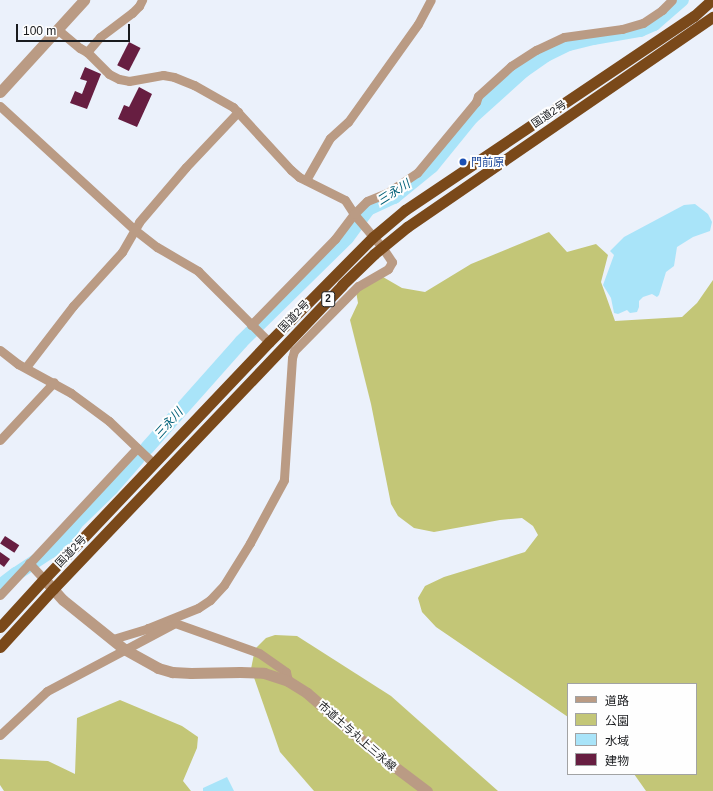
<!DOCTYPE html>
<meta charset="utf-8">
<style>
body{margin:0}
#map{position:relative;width:713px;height:791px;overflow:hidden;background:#ebf1fb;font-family:Helvetica,"Noto Sans JP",sans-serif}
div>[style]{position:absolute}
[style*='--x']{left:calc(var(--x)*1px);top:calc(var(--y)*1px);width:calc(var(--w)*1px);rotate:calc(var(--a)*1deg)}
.green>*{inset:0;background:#c3c677}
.water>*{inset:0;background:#a9e4f9}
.river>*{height:14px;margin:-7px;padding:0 7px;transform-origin:7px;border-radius:7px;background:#a9e4f9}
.building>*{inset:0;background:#671e41;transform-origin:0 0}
.minor>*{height:9px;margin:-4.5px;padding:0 4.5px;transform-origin:4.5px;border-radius:4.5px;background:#ba9b84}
.tertiary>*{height:11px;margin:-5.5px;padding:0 5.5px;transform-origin:5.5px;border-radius:5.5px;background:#ba9b84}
.trunk>*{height:11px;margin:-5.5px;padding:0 5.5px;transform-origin:5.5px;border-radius:5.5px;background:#7a491a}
.dots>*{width:11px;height:11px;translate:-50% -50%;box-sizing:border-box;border:2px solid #fefefe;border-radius:50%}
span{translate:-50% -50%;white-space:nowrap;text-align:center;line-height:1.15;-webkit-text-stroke:4px #fefefe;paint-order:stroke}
.shield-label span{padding:1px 3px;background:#fefefe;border:1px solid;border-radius:3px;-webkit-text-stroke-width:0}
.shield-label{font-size:10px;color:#191b1e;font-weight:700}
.street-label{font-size:11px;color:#191b1e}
.transit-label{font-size:11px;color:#164399}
.left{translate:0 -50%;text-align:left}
.water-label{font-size:12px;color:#006078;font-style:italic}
.legend{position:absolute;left:567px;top:683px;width:130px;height:92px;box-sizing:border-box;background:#fefefe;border:1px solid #a2a3a4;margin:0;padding:5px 7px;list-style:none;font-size:12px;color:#191b1e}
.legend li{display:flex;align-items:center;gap:8px;height:20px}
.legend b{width:20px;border:1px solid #a2a3a4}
.scale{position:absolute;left:16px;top:24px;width:114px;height:18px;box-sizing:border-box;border:2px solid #191b1e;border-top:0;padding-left:5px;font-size:12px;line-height:14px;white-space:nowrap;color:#191b1e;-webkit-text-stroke:3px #fefefe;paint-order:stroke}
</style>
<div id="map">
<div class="green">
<div style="clip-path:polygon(549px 232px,567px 252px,596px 244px,608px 255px,601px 282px,615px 321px,682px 317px,697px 303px,713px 280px,713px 791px,646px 791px,634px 774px,696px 774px,696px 684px,568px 684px,568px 717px,436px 627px,422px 612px,418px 598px,425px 586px,444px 577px,525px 552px,538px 535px,533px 526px,522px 518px,500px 520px,434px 532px,414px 528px,398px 516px,391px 504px,371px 404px,350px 320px,358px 303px,356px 291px,383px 277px,402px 288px,425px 292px,471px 264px)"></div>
<div style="clip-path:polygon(275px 635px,297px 636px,391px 696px,498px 791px,314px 791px,280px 752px,251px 669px,255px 649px,266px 638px)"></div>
<div style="clip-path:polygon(120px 700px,182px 726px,198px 737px,197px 748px,183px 781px,191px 791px,4px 791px,0 785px,0 759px,48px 761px,75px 774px,77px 718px)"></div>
</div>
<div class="water">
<div style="clip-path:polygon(695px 204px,708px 214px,712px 222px,710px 231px,693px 237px,677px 247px,674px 266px,666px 272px,659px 295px,657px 297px,652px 294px,643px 297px,639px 301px,639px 307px,637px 312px,630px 313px,627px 310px,618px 314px,614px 313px,611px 298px,603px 285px,614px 255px,610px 251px,624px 237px,684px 205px)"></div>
<div style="clip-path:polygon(227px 777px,234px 791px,203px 791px,203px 788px)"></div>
</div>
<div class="river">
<div style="--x:147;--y:448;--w:142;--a:-48.4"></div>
<div style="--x:241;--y:342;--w:148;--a:-44.5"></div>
<div style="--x:347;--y:238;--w:36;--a:-54"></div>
<div style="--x:368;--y:209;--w:29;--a:-25"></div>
<div style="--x:394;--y:197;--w:49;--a:-39.2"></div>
<div style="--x:432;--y:166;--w:63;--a:-50.8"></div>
<div style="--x:472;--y:117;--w:69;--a:-42"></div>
<div style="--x:523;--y:71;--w:28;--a:-35"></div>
<div style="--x:546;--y:55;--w:25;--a:-26"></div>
<div style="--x:569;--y:44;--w:25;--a:-14"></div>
<div style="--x:593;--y:38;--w:48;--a:-9.7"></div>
<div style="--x:640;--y:30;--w:15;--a:-23"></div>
<div style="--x:654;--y:24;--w:37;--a:-41"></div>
<div style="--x:0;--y:586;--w:20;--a:-37"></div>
<div style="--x:16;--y:574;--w:42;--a:-33.3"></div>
<div style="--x:51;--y:551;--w:21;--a:-39"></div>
<div style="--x:67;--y:538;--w:17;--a:-59"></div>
<div style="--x:76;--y:523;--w:49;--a:-44.2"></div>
<div style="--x:111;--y:489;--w:41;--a:-48.9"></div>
</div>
<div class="building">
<div style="left:129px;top:42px;width:13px;height:26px;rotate:27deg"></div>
<div style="clip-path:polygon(85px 67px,101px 74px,87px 109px,70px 103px,75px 91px,82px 94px,87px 81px,80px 79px)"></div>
<div style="clip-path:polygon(139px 87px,152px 94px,137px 127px,118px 119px,124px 105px,129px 107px)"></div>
<div style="left:5px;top:536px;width:17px;height:9px;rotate:33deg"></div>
<div style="clip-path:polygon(0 552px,10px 559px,4px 567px,0 564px)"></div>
</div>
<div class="minor">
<div style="--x:57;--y:29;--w:30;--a:40"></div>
<div style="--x:80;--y:48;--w:8;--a:30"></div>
<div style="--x:87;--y:52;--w:31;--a:45"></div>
<div style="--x:109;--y:74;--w:11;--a:27"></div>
<div style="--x:119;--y:79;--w:10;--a:11"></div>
<div style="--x:129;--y:81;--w:35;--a:-10"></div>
<div style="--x:163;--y:75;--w:11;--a:10"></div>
<div style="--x:174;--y:77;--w:22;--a:22"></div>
<div style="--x:194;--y:85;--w:45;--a:29.4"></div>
<div style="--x:233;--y:107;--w:86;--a:47.4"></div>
<div style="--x:291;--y:170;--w:11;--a:41"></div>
<div style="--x:299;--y:177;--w:51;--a:26.6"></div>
<div style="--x:345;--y:200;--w:17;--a:57"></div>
<div style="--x:354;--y:214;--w:43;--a:49.7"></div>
<div style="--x:382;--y:247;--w:18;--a:56"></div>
<div style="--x:392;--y:262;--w:8;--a:120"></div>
<div style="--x:388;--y:269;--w:34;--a:150"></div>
<div style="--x:358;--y:286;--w:91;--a:134.6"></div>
<div style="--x:294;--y:351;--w:7;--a:106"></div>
<div style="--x:292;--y:358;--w:122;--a:93.8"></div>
<div style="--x:284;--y:480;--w:72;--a:118.4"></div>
<div style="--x:250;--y:543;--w:49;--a:121.8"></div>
<div style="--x:224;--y:585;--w:21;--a:133"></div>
<div style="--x:210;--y:600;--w:14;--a:146"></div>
<div style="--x:198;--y:608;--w:54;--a:158.2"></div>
<div style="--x:87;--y:52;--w:20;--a:-49"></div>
<div style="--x:100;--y:37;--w:40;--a:-37"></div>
<div style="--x:132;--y:13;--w:10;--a:-45"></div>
<div style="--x:139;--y:6;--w:7;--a:-63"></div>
<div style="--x:0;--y:106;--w:183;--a:42.6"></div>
<div style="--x:135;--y:230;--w:28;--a:38"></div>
<div style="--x:157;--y:247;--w:48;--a:30.3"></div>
<div style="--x:198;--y:271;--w:100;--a:45"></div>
<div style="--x:306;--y:180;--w:48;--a:-60.3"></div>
<div style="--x:330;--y:138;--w:24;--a:-42"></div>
<div style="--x:348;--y:122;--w:120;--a:-54.5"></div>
<div style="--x:418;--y:24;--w:27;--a:-62"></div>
<div style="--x:251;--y:325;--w:120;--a:-45.7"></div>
<div style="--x:335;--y:239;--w:31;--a:-53"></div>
<div style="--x:354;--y:214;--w:18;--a:-45"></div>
<div style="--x:367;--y:201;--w:22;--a:-22"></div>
<div style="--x:387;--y:193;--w:36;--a:-34"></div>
<div style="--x:417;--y:173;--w:92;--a:-50.3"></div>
<div style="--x:476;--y:102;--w:6;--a:-72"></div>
<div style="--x:478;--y:96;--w:45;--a:-42.3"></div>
<div style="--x:511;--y:66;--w:30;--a:-33"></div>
<div style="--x:536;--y:50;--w:31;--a:-25"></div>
<div style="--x:564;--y:37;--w:59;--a:-7.9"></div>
<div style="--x:622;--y:29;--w:22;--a:-16"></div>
<div style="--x:643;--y:23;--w:23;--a:-34"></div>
<div style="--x:662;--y:10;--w:14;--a:-45"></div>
<div style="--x:0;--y:350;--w:23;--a:38"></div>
<div style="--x:18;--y:364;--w:60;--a:28.7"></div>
<div style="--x:71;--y:393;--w:47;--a:36.4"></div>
<div style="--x:109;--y:421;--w:62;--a:43.7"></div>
<div style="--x:26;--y:367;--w:77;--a:-52.4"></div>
<div style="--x:73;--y:306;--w:73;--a:-47.8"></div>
<div style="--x:122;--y:252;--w:34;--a:-60"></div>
<div style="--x:139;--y:222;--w:72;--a:-49.5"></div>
<div style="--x:186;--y:167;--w:76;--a:-46.6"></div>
<div style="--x:0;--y:440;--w:79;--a:-47"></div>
<div style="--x:29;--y:563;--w:22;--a:47"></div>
<div style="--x:0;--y:595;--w:201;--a:-47"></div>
<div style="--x:113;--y:639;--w:37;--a:-17"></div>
<div style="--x:148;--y:628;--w:5;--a:68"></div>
<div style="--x:0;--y:735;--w:64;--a:-43.1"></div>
<div style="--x:47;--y:691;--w:145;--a:-28"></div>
<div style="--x:175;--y:623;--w:89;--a:19.7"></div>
<div style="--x:259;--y:653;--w:33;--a:35"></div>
<div style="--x:286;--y:672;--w:9;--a:77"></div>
</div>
<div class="tertiary">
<div style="--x:0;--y:92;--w:125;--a:-47.6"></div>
<div style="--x:44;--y:579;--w:28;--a:48"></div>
<div style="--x:63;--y:600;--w:78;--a:38.8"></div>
<div style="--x:124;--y:649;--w:39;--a:29"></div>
<div style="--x:158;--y:668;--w:15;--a:16"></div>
<div style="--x:172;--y:672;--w:19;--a:3"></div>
<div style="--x:191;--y:673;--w:49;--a:-1.2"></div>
<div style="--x:240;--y:672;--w:24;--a:2"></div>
<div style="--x:264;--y:673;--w:25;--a:18"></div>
<div style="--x:288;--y:681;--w:22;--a:32"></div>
<div style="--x:307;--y:693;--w:90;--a:40.9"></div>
<div style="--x:375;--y:752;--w:65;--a:36.9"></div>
</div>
<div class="trunk">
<div style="--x:0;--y:627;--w:65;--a:-47.5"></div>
<div style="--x:44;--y:579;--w:327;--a:-46.5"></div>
<div style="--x:269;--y:342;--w:148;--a:-45.3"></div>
<div style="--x:373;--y:237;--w:42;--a:-40.2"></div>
<div style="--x:405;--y:210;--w:348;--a:-33.9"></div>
<div style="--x:694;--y:16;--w:24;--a:-42"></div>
<div style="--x:0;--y:647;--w:79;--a:-47.6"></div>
<div style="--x:53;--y:589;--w:419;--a:-46.4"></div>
<div style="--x:342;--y:285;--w:45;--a:-44.1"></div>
<div style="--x:374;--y:254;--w:43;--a:-39.3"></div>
<div style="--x:407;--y:227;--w:371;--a:-34.5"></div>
</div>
<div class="dots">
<div style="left:463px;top:162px;background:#1a4fb4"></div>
</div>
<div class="shield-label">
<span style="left:328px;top:299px">2</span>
</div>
<div class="street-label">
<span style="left:549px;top:114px;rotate:-34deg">国道2号</span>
<span style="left:294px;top:316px;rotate:-46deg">国道2号</span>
<span style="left:71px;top:551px;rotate:-46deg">国道2号</span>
<span style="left:357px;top:736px;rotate:41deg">市道土与丸上三永線</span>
</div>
<div class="transit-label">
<span class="left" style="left:471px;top:162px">門前原</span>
</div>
<div class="water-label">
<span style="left:394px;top:193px;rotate:-32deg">三永川</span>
<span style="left:169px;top:424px;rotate:-48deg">三永川</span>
</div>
<ul class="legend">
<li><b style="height:5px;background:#ba9b84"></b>道路</li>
<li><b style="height:11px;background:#c3c677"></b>公園</li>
<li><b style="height:11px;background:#a9e4f9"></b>水域</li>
<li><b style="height:11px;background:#671e41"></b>建物</li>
</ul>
<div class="scale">100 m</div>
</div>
